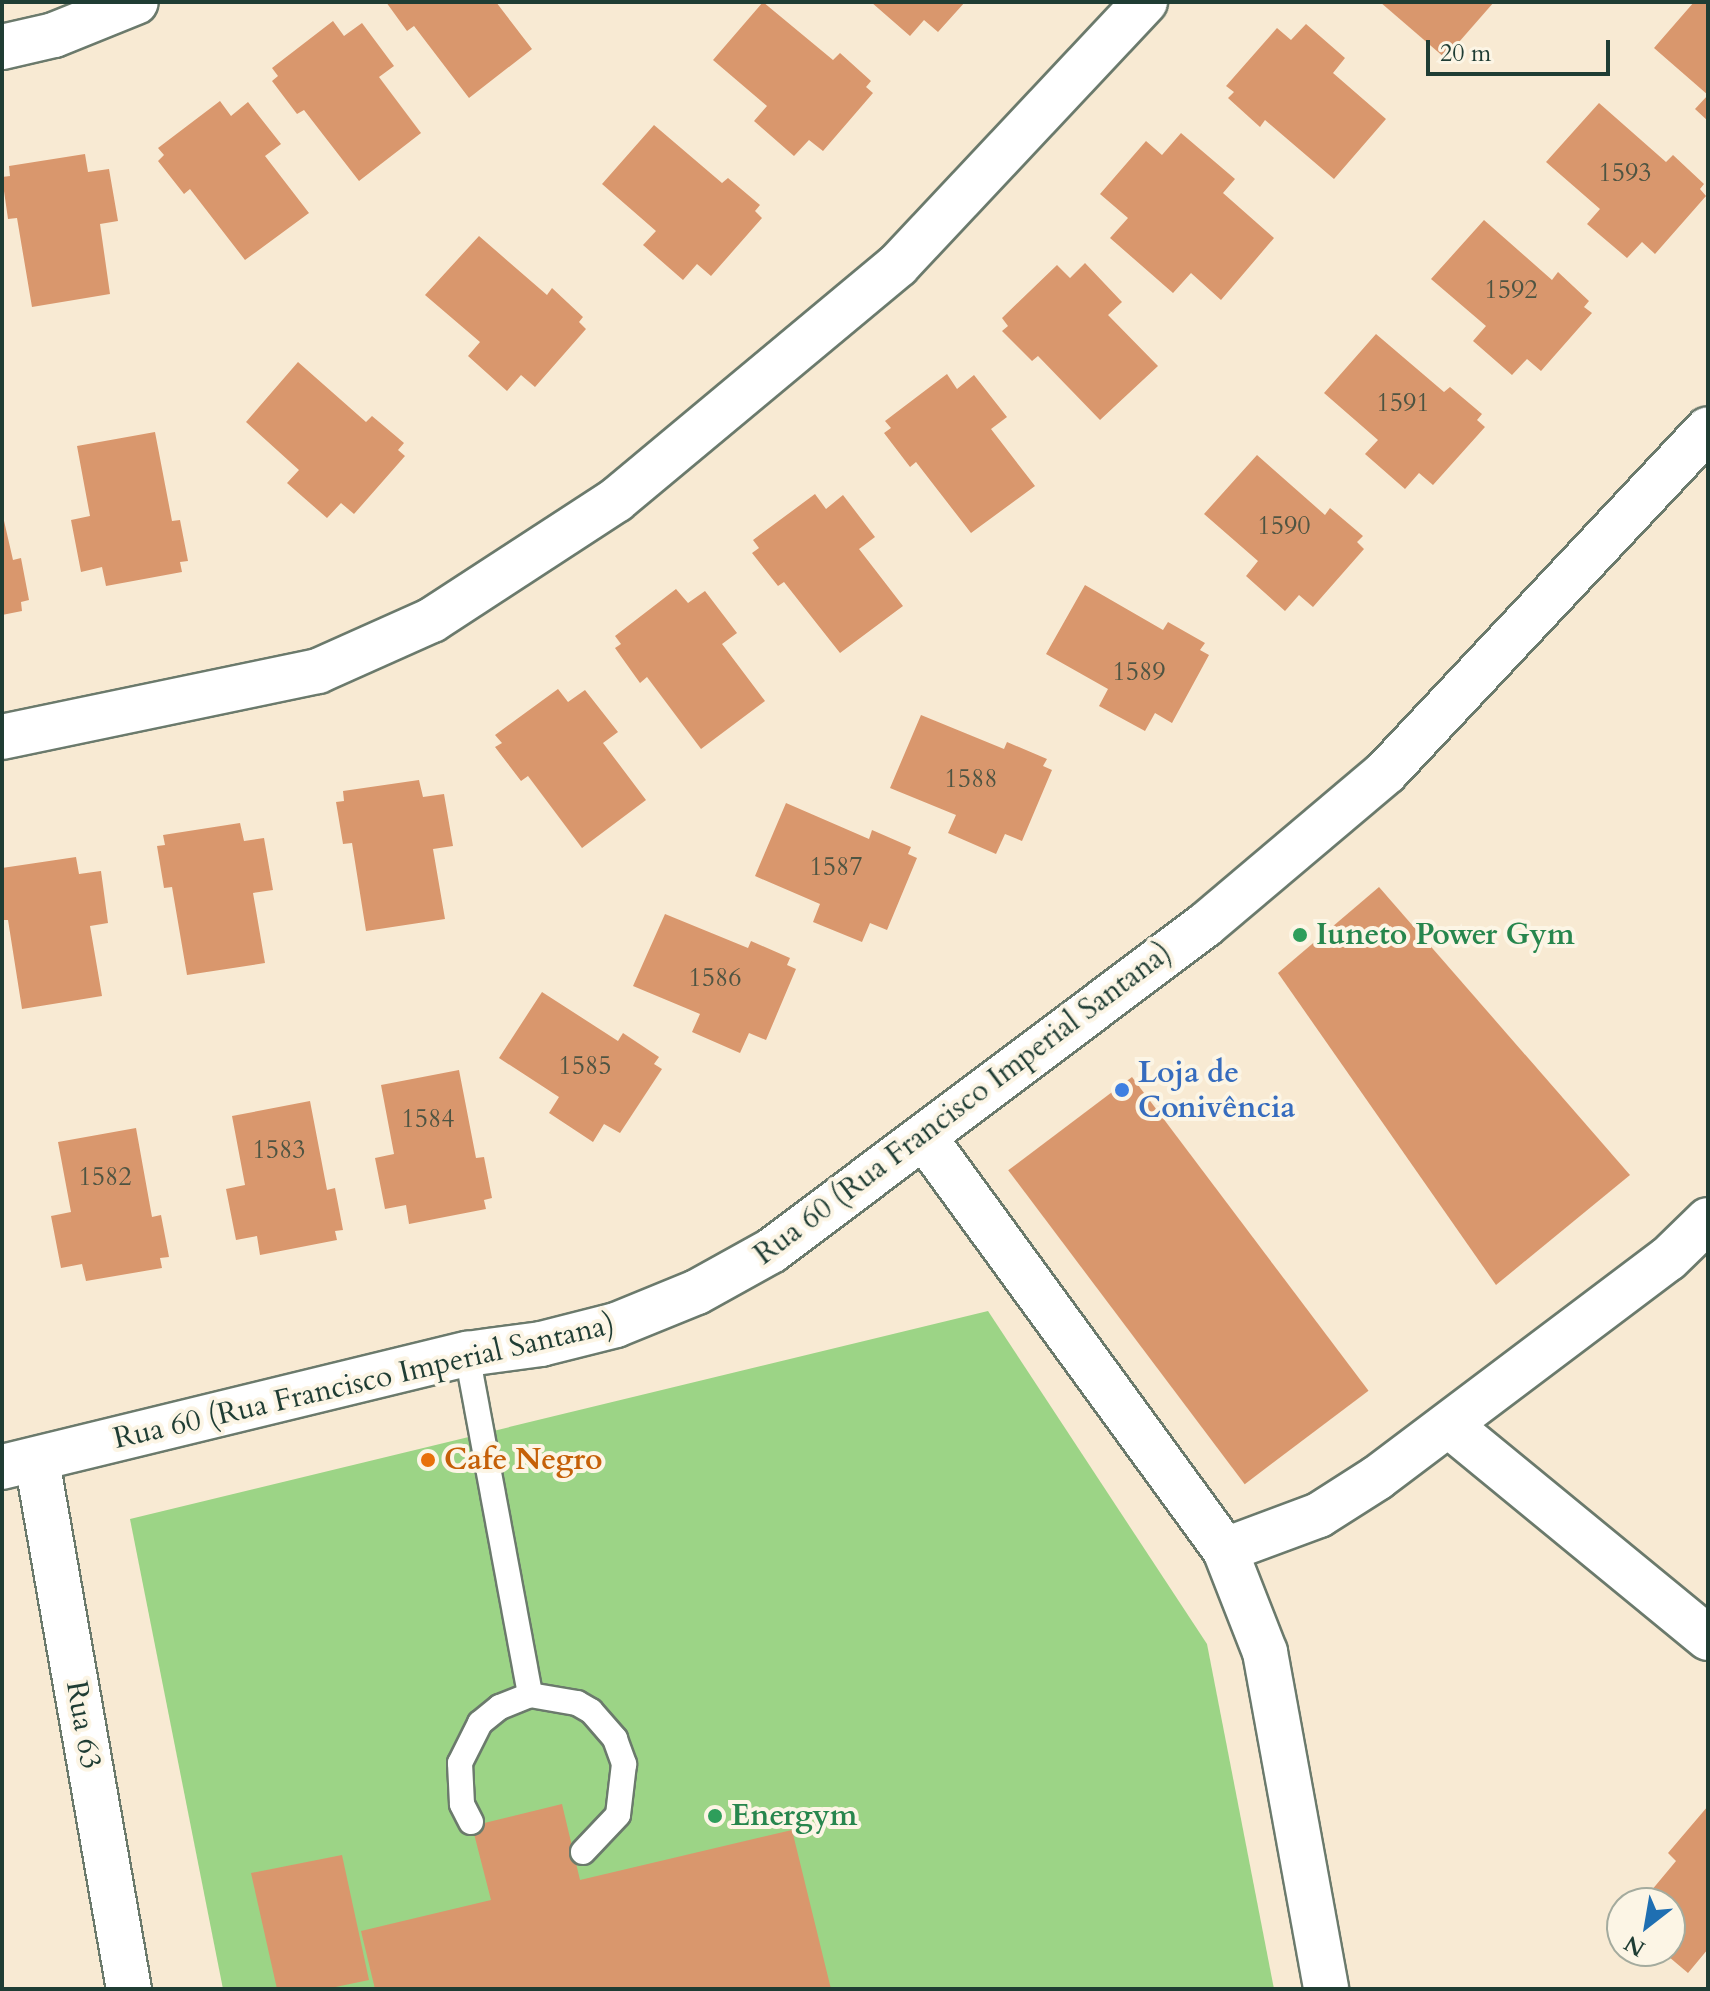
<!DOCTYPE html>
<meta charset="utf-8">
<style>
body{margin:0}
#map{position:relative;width:1710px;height:1991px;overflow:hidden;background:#f8ead3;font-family:Cardo,serif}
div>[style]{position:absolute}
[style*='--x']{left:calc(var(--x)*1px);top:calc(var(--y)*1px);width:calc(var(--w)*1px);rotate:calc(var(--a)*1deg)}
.green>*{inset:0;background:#9cd486}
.building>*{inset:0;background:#d9976d;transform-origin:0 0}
.roads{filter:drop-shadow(2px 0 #6b7a6c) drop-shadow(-2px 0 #6b7a6c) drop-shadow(0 2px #6b7a6c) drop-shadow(0 -2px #6b7a6c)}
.lane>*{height:24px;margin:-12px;padding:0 12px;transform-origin:12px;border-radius:12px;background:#fff}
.street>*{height:44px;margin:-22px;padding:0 22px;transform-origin:22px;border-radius:22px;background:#fff}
.secondary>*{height:44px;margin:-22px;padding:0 22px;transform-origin:22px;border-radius:22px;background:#fff}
.dots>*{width:22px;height:22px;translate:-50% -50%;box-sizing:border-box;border:4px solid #fcf5e5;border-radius:50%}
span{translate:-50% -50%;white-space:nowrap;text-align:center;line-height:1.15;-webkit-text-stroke:8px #fcf5e5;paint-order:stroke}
.number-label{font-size:26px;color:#4e5442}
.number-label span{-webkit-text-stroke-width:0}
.leisure-label{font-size:30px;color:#27864d;font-weight:700}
.left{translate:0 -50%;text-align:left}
.shop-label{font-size:30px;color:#366cbe;font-weight:700}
.street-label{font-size:30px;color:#1f3d34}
.food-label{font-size:30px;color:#c56008;font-weight:700}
.frame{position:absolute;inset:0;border:4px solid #1f3d34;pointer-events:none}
.north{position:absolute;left:1606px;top:1887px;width:80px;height:80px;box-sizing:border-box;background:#fcf5e5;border:2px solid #a4ab9e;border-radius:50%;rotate:211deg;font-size:22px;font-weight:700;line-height:32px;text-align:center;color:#1f3d34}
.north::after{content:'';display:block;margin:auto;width:28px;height:36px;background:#1f6fb2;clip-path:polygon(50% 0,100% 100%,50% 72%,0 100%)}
.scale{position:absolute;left:1426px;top:40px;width:184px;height:36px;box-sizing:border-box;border:4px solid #1f3d34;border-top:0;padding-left:10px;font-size:24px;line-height:28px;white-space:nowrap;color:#1f3d34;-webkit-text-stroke:6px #fcf5e5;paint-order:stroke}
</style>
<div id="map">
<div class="green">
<div style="clip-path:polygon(988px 1311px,1207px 1644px,1274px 1989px,223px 1989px,130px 1519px)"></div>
</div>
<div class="building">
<div style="clip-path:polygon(386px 2px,496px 2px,532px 49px,469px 98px,414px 26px,407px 31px)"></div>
<div style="clip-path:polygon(763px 2px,833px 60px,840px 53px,871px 81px,866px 87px,873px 93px,823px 151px,809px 140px,794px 156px,754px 121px,767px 106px,713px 60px)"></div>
<div style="clip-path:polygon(871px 2px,965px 2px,938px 32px,924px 20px,910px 36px)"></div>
<div style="clip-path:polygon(1380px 2px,1494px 2px,1445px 58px)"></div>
<div style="clip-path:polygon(1694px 2px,1708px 2px,1708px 121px,1695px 109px,1708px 95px,1654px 48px)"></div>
<div style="clip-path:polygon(333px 21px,344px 36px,362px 23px,394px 66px,379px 77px,421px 133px,359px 181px,304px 110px,297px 114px,272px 81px,278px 76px,272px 68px)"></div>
<div style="clip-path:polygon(1306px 24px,1345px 58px,1333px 73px,1386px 119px,1334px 179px,1265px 120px,1260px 127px,1228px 98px,1234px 92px,1226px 86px,1277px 28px,1291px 40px)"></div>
<div style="clip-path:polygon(220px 101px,231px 116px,248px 102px,281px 144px,265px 156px,309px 213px,245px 260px,190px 189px,184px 194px,158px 161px,164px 155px,158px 148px)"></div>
<div style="clip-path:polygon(1599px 103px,1666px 162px,1673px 155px,1704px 184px,1700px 189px,1706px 196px,1655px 254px,1642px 242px,1627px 258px,1587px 224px,1600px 209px,1546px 162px)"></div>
<div style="clip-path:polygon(654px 125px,722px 183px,728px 178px,760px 205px,755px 211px,762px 218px,711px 276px,697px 264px,683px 280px,643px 245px,656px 231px,602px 184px)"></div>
<div style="clip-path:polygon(1181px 133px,1235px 179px,1223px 193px,1274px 238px,1221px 300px,1191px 273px,1173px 293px,1110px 238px,1128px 218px,1100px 194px,1146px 141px,1162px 155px)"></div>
<div style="clip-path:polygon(85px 154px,88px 172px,109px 169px,118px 221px,100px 224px,110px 294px,32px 307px,17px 218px,8px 219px,2px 177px,10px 176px,9px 166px)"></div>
<div style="clip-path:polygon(1484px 220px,1552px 280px,1558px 272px,1589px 301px,1584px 307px,1592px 313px,1541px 371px,1527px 359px,1512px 375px,1473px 341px,1486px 326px,1431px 279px)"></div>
<div style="clip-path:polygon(479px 236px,547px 295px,552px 288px,583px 317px,579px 322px,586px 329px,535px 387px,521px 375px,507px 391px,468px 356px,480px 342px,425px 295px)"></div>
<div style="clip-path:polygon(1085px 263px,1122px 302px,1108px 315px,1158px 366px,1100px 420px,1038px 356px,1032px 361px,1002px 331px,1008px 326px,1002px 318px,1057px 265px,1070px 278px)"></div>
<div style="clip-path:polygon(1376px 334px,1444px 392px,1450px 387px,1482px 414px,1477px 420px,1485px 427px,1433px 485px,1419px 473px,1405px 489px,1365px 454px,1378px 440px,1324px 393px)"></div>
<div style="clip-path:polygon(298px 362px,366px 422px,372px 416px,404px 443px,398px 450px,405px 456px,354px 514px,341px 503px,327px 518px,287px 483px,299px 470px,246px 422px)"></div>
<div style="clip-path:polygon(947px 374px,957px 389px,974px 375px,1007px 417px,991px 429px,1035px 486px,971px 533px,916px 462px,910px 467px,884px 433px,891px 428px,885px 421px)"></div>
<div style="clip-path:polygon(155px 432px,172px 521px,180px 520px,188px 561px,180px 562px,182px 572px,106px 586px,102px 567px,81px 572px,71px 520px,90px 516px,77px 446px)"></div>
<div style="clip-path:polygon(1257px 455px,1325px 515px,1330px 508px,1363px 536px,1357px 542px,1364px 549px,1313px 607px,1299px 595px,1285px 611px,1246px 576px,1258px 561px,1204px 514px)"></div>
<div style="clip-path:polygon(815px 494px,826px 509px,843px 495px,875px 537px,859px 549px,903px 606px,840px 653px,784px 582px,778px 586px,752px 553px,759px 548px,753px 540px)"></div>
<div style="clip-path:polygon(2px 512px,13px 560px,21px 558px,29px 600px,21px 602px,22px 611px,2px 615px)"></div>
<div style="clip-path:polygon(1085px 585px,1163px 630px,1168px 622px,1205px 643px,1200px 650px,1209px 655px,1172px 723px,1155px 713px,1145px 731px,1099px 706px,1108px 689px,1046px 654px)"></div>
<div style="clip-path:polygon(676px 589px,688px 603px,705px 591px,737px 633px,722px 644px,765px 701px,701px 749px,647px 677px,640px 683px,615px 648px,621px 644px,615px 636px)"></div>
<div style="clip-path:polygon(558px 689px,568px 702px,585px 690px,618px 732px,603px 743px,646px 800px,582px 848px,528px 776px,521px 781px,495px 747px,502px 743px,495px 735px)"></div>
<div style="clip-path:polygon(921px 715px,1004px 749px,1007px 742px,1047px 759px,1043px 766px,1052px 770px,1022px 841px,1005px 834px,996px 854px,948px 833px,956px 815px,890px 788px)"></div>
<div style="clip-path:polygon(419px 780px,423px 797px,444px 794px,453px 846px,433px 849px,445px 919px,366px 931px,352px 843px,343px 844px,336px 802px,344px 801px,343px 791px)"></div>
<div style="clip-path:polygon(786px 803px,869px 839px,872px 830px,911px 847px,908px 854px,917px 858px,887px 930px,870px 923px,862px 942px,813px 922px,820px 904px,755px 876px)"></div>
<div style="clip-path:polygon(240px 823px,244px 841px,264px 838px,273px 890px,253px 893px,265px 963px,187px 975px,172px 887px,164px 888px,157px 846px,165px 845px,163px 835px)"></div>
<div style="clip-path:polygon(76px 857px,79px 874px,101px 871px,108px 923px,90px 926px,102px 996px,22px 1009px,8px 920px,2px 920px,2px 868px)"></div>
<div style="clip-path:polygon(1379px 887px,1630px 1175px,1496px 1285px,1278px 973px)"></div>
<div style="clip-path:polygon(665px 914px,748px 948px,751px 941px,790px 958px,787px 965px,796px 969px,766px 1040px,749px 1033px,740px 1053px,692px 1032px,700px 1014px,633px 986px)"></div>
<div style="clip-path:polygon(542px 992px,618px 1041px,623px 1033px,659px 1057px,654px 1064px,662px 1069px,620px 1133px,604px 1124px,593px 1142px,549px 1113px,559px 1097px,499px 1058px)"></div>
<div style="clip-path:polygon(459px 1070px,476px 1158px,484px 1157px,492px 1198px,484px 1200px,486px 1209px,409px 1224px,406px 1205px,385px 1209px,375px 1158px,394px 1154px,381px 1085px)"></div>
<div style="left:1132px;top:1077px;width:393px;height:155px;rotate:53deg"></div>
<div style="clip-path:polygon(310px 1101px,327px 1190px,335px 1188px,343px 1230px,335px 1231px,337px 1240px,260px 1255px,257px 1236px,236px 1240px,226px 1189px,245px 1185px,232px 1116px)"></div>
<div style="clip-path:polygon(136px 1128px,152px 1217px,161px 1215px,169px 1257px,160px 1258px,162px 1268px,86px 1281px,82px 1264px,61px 1268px,51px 1216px,71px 1212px,58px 1142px)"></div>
<div style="clip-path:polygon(562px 1804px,580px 1880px,792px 1830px,831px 1989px,375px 1989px,361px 1931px,491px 1900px,472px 1826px)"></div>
<div style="clip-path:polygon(1708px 1806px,1708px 1949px,1688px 1973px,1662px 1951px,1670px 1951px,1670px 1903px,1641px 1903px,1676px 1861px,1668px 1853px)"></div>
<div style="clip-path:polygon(342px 1855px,369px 1980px,326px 1989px,277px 1989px,251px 1873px)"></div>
</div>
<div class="roads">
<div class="lane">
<div style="--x:467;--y:1354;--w:347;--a:79.5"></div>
<div style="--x:471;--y:1822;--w:20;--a:-117"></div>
<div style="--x:462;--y:1804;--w:41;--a:-92.8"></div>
<div style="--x:460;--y:1763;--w:45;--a:-63.4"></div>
<div style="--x:480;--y:1723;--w:26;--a:-39"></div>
<div style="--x:500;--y:1707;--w:32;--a:-22"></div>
<div style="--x:530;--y:1695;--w:48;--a:9.7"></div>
<div style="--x:577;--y:1703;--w:16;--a:30"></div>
<div style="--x:591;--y:1711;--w:37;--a:49"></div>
<div style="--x:615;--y:1739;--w:27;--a:70"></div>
<div style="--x:624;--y:1764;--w:51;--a:96.7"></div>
<div style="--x:618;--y:1815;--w:51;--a:133.4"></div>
</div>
<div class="street">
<div style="--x:2;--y:47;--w:53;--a:-13"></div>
<div style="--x:54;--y:35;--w:88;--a:-21.9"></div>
<div style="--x:2;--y:737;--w:323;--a:-11.8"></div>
<div style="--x:318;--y:671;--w:125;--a:-24.1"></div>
<div style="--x:432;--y:620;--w:220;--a:-33.1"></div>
<div style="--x:616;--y:500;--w:367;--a:-39.8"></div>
<div style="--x:898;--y:265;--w:361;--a:-46.8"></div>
<div style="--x:924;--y:1137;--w:511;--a:53.91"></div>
<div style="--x:1225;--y:1550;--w:110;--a:68.6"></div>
<div style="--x:1265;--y:1652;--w:342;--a:79.7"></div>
<div style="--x:1450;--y:1426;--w:334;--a:39.4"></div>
<div style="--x:2;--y:1467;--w:479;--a:-13.7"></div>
<div style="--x:467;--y:1354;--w:75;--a:-7.7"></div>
<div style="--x:541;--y:1344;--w:77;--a:-14.2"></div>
<div style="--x:616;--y:1325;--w:87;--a:-22.2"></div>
<div style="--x:697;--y:1292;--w:85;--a:-29"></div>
<div style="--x:771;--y:1251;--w:543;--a:-36.91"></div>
<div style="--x:1205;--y:925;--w:237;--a:-40.2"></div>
<div style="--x:1386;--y:772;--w:470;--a:-46.8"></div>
<div style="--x:1225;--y:1550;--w:100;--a:-20.4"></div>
<div style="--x:1319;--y:1515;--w:69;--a:-32.5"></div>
<div style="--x:1377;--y:1478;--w:364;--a:-37"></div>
<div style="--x:1668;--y:1259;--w:56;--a:-44.3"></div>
</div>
<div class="secondary">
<div style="--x:37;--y:1461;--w:536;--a:80.12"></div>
</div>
</div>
<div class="dots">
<div style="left:1300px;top:935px;background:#2e9e5b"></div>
<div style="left:1122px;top:1090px;background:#3f7fe0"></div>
<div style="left:428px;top:1460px;background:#e8710a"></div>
<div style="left:715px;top:1816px;background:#2e9e5b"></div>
</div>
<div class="number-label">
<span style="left:1625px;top:173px">1593</span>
<span style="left:1511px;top:290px">1592</span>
<span style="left:1403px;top:403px">1591</span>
<span style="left:1284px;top:526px">1590</span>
<span style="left:1139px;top:672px">1589</span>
<span style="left:971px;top:779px">1588</span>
<span style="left:836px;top:867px">1587</span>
<span style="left:715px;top:978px">1586</span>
<span style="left:585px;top:1066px">1585</span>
<span style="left:428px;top:1119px">1584</span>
<span style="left:279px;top:1150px">1583</span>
<span style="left:105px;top:1177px">1582</span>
</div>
<div class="leisure-label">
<span class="left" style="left:1316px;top:935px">Iuneto Power Gym</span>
<span class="left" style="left:731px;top:1816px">Energym</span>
</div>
<div class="shop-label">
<span class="left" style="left:1138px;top:1090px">Loja de<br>Conivência</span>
</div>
<div class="street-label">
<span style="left:963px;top:1104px;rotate:-37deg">Rua 60 (Rua Francisco Imperial Santana)</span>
<span style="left:364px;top:1382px;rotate:-13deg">Rua 60 (Rua Francisco Imperial Santana)</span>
<span style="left:83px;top:1725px;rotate:80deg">Rua 63</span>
</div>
<div class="food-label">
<span class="left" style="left:444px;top:1460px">Cafe Negro</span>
</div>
<div class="frame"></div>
<div class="north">N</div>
<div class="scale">20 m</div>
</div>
